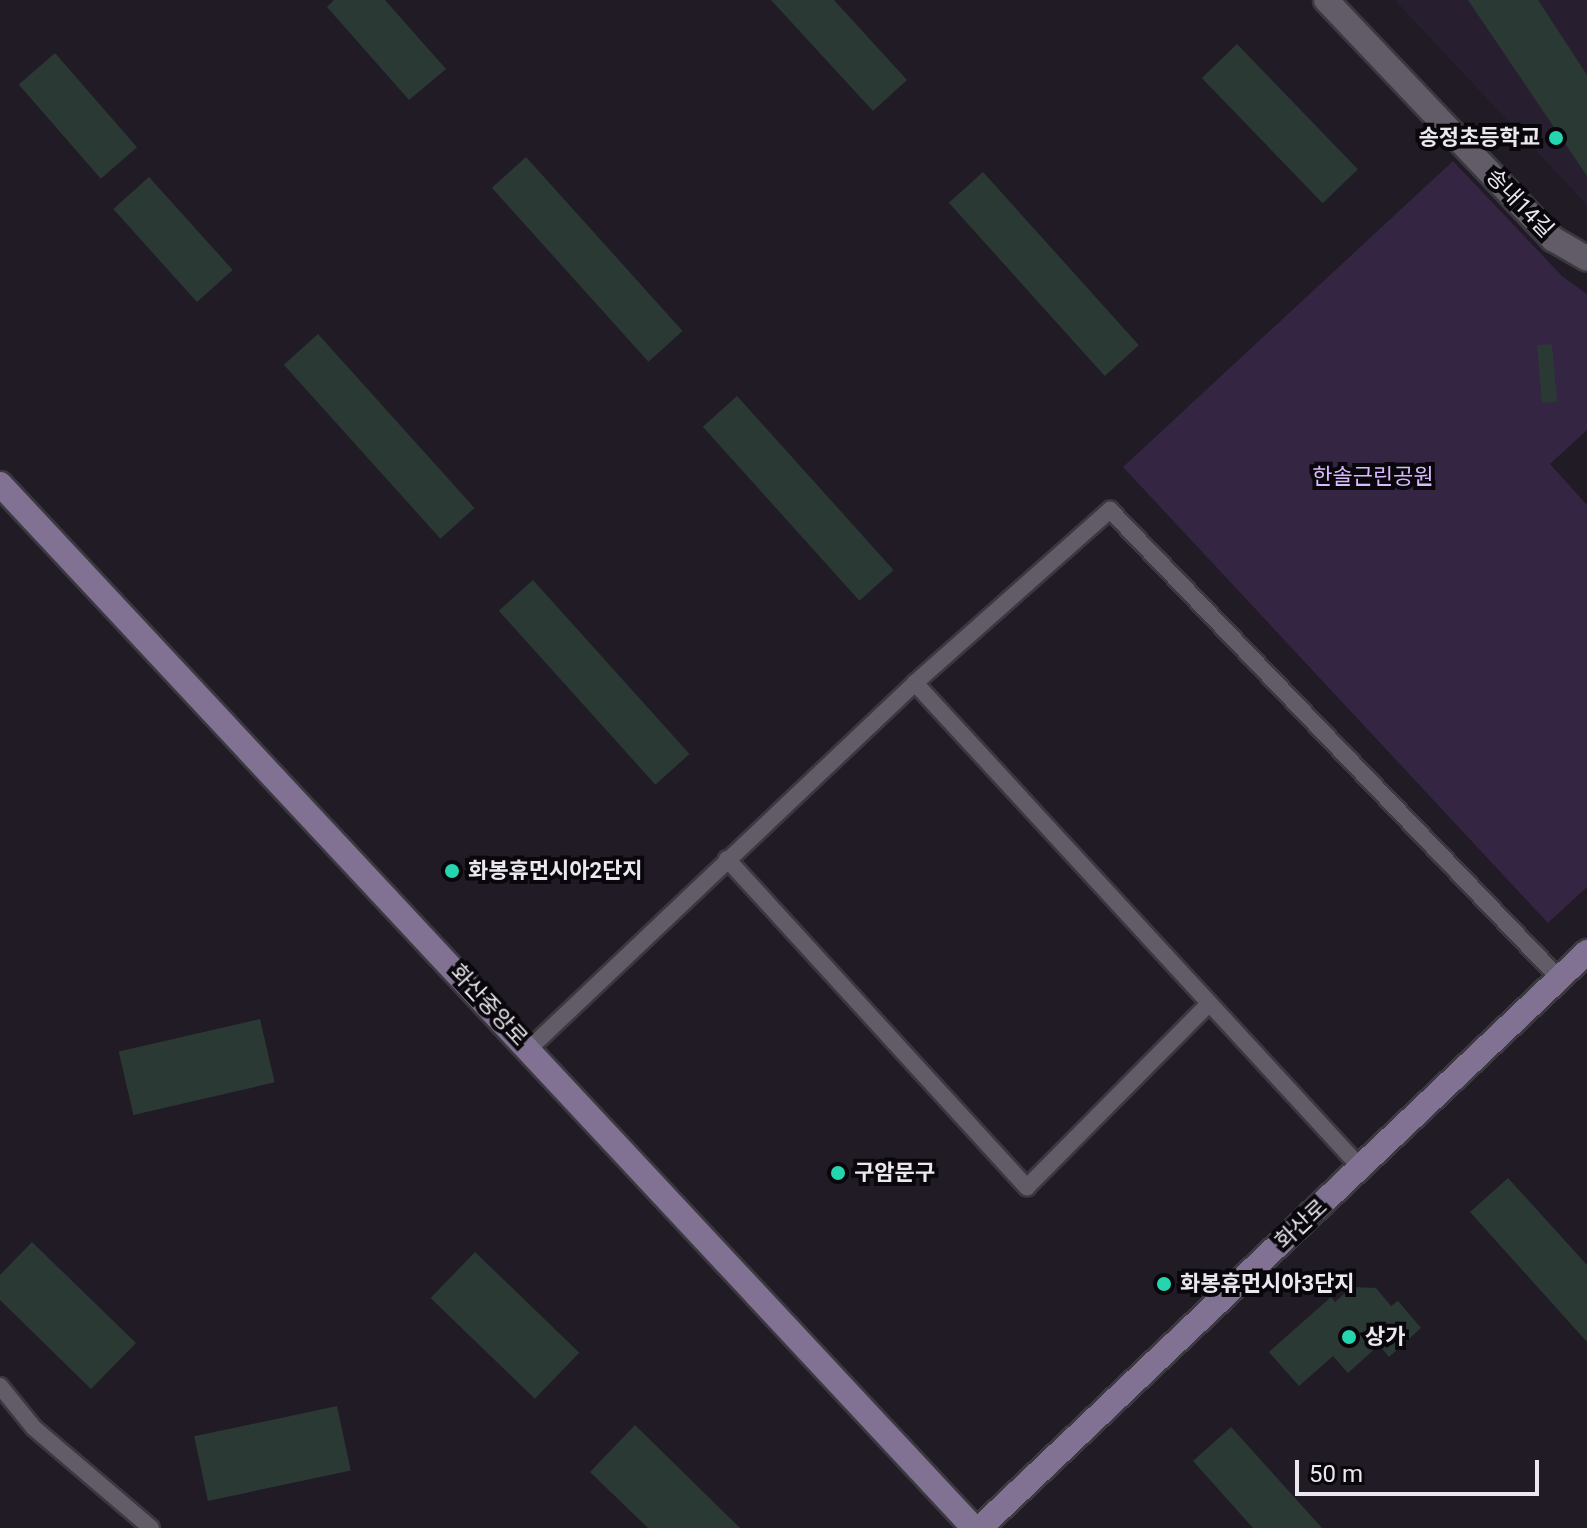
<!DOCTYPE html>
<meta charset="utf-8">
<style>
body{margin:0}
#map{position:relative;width:1587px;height:1528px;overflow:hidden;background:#201b25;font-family:Roboto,"Noto Sans KR",sans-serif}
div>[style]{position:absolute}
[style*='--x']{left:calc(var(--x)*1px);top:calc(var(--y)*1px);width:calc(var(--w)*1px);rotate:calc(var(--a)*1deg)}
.built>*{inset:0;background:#271f2f}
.green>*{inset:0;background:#342543}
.building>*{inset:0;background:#2b3935;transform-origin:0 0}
.roads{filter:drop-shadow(2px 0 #3b383f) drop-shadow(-2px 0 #3b383f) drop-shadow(0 2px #3b383f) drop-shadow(0 -2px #3b383f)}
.lane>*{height:16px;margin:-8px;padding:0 8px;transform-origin:8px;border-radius:8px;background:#615c68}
.street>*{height:24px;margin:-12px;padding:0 12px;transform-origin:12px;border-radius:12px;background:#615c68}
.secondary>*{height:24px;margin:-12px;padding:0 12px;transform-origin:12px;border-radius:12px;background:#817294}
.dots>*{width:22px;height:22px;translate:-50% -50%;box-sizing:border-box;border:4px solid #09070b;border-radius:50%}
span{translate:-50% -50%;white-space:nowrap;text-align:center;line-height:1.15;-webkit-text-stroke:8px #09070b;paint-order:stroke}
.poi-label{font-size:22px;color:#eae7ee;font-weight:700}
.right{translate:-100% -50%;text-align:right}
.left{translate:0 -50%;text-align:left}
.street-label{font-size:22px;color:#eae7ee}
.park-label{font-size:22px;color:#d8b9fd}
.scale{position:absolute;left:1295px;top:1460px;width:244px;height:36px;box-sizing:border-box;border:4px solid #eae7ee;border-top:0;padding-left:10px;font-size:24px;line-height:28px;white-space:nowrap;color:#eae7ee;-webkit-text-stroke:6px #09070b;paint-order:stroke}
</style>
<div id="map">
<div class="built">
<div style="clip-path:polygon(1395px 0,1587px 0,1587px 205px,1462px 72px)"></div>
</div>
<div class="green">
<div style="clip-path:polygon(1453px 161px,1562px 276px,1587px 294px,1587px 430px,1550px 464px,1587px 505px,1587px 887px,1548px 923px,1123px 467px)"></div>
</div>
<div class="building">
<div style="clip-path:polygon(334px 0,385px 0,446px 69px,409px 100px,327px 7px)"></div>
<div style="clip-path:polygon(771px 0,834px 0,907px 80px,873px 111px)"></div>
<div style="clip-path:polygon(1468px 0,1538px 0,1587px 75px,1587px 176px)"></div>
<div style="left:1237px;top:44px;width:174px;height:49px;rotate:46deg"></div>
<div style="left:55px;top:53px;width:125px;height:48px;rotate:49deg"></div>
<div style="left:526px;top:157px;width:234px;height:46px;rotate:48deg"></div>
<div style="left:983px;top:172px;width:233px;height:46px;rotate:48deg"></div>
<div style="left:149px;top:177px;width:125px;height:48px;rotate:48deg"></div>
<div style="left:318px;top:334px;width:234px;height:46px;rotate:48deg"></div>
<div style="left:1552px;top:344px;width:58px;height:15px;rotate:85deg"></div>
<div style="left:737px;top:396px;width:234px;height:46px;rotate:48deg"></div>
<div style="left:533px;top:580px;width:234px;height:46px;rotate:48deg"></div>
<div style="left:260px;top:1019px;width:65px;height:145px;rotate:77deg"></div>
<div style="clip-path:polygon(1508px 1178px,1587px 1265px,1587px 1342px,1470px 1212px)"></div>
<div style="clip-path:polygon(32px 1242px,136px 1343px,91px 1389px,0 1300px,0 1275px)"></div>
<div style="left:475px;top:1252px;width:145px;height:64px;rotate:44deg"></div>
<div style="clip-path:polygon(1352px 1287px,1376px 1288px,1391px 1306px,1398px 1301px,1421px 1328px,1389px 1357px,1379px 1345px,1348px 1373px,1333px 1356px,1299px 1386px,1269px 1352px,1331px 1297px,1335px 1302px)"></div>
<div style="left:337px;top:1406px;width:66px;height:146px;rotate:78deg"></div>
<div style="clip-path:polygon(635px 1425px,740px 1528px,648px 1528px,590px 1472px)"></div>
<div style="clip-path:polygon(1231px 1427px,1322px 1528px,1253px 1528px,1193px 1461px)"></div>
</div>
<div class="roads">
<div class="lane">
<div style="--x:915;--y:683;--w:659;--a:47.4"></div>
<div style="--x:727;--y:859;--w:445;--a:47.6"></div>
<div style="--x:1027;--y:1187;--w:258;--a:-45.2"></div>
<div style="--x:530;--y:1048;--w:531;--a:-43.47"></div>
<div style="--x:915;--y:683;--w:261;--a:-41.6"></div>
<div style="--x:1110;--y:510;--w:649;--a:46.19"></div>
<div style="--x:0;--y:1386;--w:54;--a:51"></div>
<div style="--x:34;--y:1428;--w:154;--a:40.5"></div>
</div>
<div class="street">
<div style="--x:1326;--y:0;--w:330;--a:46.5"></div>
<div style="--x:1553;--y:239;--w:39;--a:30"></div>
</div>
<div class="secondary">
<div style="--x:0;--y:484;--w:1428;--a:46.99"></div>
<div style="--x:980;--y:1528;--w:837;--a:-43.5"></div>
</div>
</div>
<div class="dots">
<div style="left:1556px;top:138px;background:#24d5af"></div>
<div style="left:452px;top:871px;background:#24d5af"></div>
<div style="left:838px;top:1173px;background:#24d5af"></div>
<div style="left:1164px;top:1284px;background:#24d5af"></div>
<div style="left:1349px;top:1337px;background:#24d5af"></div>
</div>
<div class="poi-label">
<span class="right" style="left:1540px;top:138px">송정초등학교</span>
<span class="left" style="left:468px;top:871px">화봉휴먼시아2단지</span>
<span class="left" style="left:854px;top:1173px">구암문구</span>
<span class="left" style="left:1180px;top:1284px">화봉휴먼시아3단지</span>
<span class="left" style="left:1365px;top:1337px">상가</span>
</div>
<div class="street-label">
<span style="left:1520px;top:203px;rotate:46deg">송내14길</span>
<span style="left:489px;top:1005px;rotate:47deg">화산중앙로</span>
<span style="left:1301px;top:1224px;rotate:-43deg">화산로</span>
</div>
<div class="park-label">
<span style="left:1373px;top:477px">한솔근린공원</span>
</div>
<div class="scale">50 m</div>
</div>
